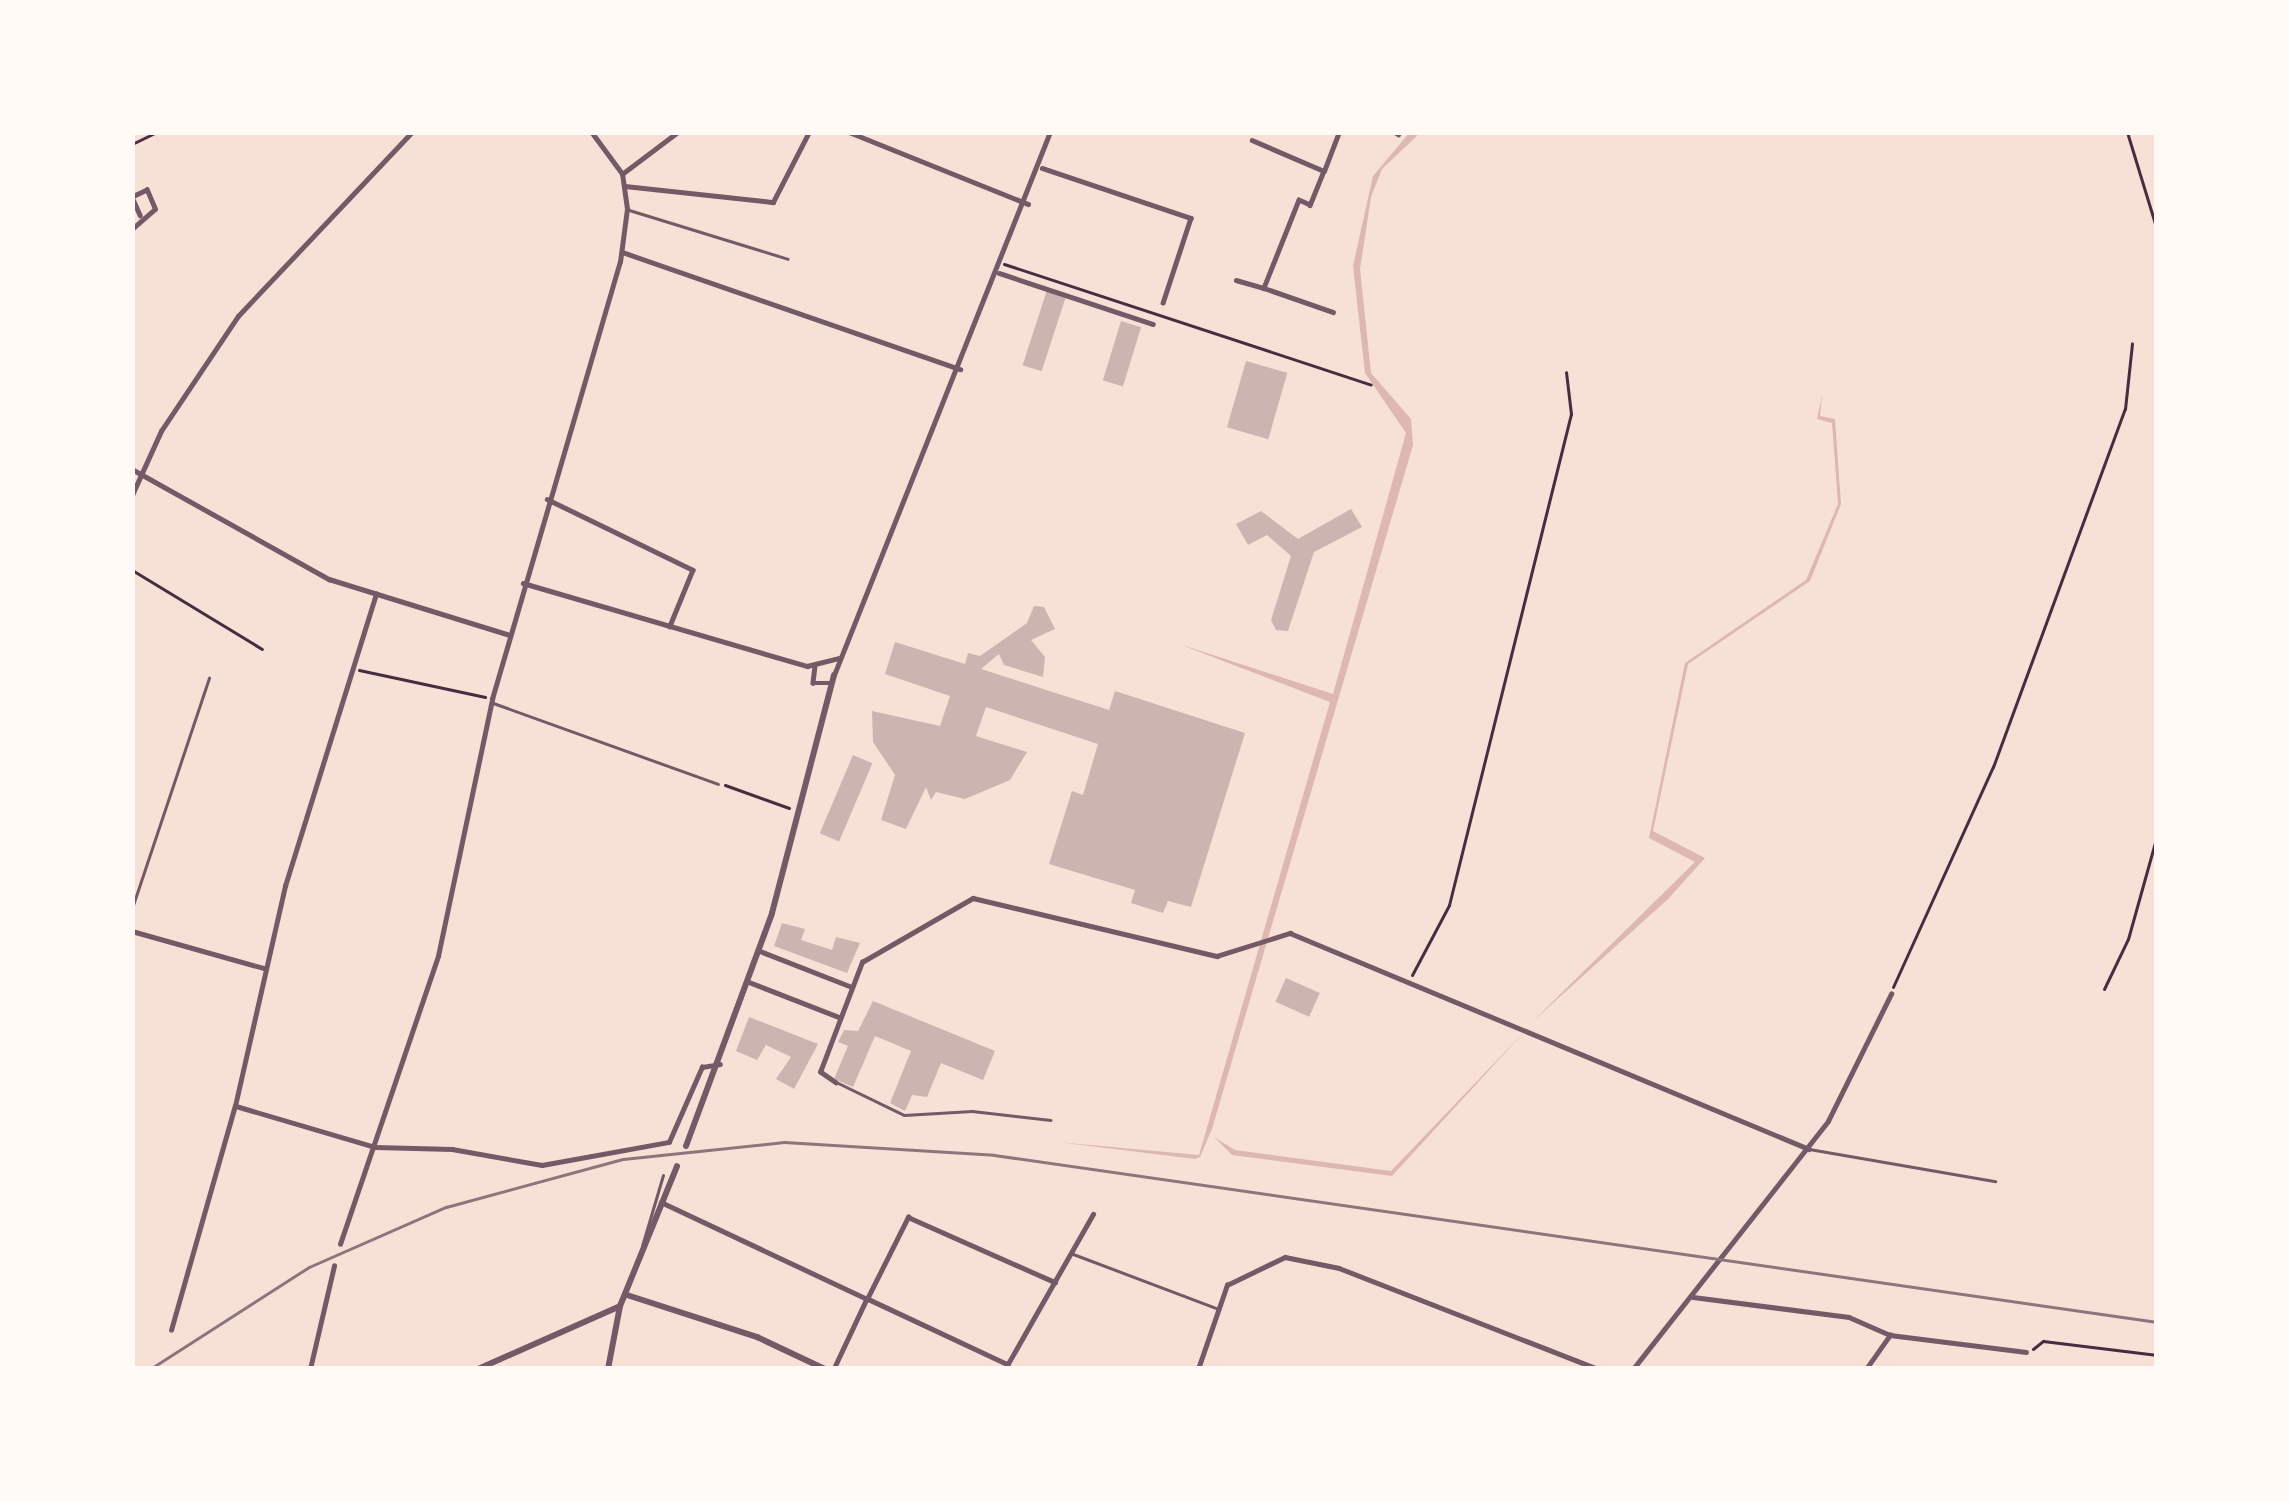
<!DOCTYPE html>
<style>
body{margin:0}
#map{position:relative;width:2289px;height:1501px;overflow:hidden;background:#f7e1d7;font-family:"Exo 2",sans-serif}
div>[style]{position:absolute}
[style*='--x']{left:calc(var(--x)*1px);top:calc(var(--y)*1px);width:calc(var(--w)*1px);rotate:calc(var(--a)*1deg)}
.water>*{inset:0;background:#dcb8b0}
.building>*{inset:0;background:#ccb4b1;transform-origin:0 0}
.path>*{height:3px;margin:-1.5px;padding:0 1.5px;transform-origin:1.5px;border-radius:1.5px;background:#4a2c40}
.service>*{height:3px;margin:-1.5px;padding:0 1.5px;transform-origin:1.5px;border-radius:1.5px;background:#755966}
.minor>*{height:4.5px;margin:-2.25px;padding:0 2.25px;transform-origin:2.25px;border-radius:2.25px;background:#755966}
.tertiary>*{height:6px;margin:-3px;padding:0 3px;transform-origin:3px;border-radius:3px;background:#755966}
.rail>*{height:3px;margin:-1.5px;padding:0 1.5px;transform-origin:1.5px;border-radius:1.5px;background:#8f747c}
span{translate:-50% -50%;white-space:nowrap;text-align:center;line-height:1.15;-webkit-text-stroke:9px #fffaf5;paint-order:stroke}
.frame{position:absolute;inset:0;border:135px solid #fffaf5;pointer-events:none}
</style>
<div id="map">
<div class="water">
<div style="clip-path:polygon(1410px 132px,1421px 132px,1382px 169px,1371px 197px,1360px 269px,1371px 373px,1411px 419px,1413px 445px,1212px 1129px,1200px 1157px,1195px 1159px,1057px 1142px,1199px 1155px,1330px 702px,1179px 644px,1333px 694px,1406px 433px,1365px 373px,1353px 266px,1373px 176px)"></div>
<div style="clip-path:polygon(1822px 395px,1820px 416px,1835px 419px,1841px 504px,1810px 581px,1688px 664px,1653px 831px,1705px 858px,1668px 899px,1532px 1022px,1695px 862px,1649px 838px,1685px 663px,1806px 580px,1838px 504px,1832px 423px,1817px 419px)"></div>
<div style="clip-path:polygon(1526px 1030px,1392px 1176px,1232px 1155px,1214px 1137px,1235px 1150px,1391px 1171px)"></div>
</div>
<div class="building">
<div style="left:1047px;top:290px;width:20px;height:79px;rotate:18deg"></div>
<div style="left:1121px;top:321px;width:21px;height:62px;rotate:17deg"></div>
<div style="left:1246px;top:361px;width:43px;height:69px;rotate:16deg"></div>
<div style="clip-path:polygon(1351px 509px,1362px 527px,1314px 552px,1288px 631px,1276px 630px,1271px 620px,1291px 556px,1267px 535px,1248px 545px,1236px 524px,1261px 511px,1298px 539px)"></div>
<div style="clip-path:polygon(1034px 606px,1044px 607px,1055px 629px,1031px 640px,1045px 657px,1043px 677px,1004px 665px,999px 654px,981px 669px,1109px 710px,1115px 691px,1245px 733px,1191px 907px,1168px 901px,1163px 913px,1131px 903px,1135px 890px,1049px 864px,1072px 791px,1083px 795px,1098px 744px,986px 707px,976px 736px,1027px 752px,1010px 780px,965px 799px,936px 792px,931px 800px,926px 787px,906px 829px,881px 820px,895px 775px,873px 742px,872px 711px,940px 726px,950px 696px,885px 674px,895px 642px,965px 664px,968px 653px,980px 656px,1027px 623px)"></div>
<div style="left:853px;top:755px;width:21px;height:85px;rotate:23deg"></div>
<div style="clip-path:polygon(782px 923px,805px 929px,801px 940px,832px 950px,836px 937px,860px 943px,847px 973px,774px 946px)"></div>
<div style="left:1286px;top:978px;width:37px;height:26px;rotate:24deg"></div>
<div style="clip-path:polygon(873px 1001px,995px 1051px,983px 1080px,941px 1063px,927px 1097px,912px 1095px,905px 1111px,890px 1103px,911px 1051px,875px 1036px,853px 1087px,834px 1079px,848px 1046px,838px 1042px,844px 1030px,858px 1031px)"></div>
<div style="clip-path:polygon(749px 1017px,818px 1044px,794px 1089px,776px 1079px,791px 1057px,766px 1045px,757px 1060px,736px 1051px)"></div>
</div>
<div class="path">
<div style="--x:2127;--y:132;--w:102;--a:73"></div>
<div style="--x:132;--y:144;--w:28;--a:-26"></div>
<div style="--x:1004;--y:264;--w:386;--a:18.2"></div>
<div style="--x:132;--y:570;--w:152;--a:31.3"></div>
<div style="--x:359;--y:670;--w:129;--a:12.1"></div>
<div style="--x:725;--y:785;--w:68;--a:19.8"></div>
<div style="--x:1412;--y:975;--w:79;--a:-62.1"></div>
<div style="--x:1449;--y:905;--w:506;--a:-76.05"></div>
<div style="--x:1571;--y:414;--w:42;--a:-96.8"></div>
<div style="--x:1893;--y:987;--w:242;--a:-65.6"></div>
<div style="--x:1993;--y:767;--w:382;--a:-69.8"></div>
<div style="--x:2125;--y:409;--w:66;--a:-83.9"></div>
<div style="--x:2104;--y:989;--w:55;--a:-64.4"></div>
<div style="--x:2128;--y:939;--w:108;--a:-74.4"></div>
<div style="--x:2033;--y:1349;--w:13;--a:-39"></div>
<div style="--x:2043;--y:1341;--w:115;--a:7"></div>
</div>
<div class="service">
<div style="--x:629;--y:210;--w:166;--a:17.1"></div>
<div style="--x:493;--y:703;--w:239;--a:19.8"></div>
<div style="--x:132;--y:908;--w:243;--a:-71.5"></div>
<div style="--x:838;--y:1083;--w:73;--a:25.9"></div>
<div style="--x:904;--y:1115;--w:68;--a:-3.4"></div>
<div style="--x:972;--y:1111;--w:79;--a:6.6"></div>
<div style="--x:1809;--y:1149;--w:189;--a:9.8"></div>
<div style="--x:642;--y:1246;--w:74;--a:-73.5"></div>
<div style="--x:1073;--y:1254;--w:153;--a:20.7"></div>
</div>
<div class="minor">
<div style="--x:849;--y:132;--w:193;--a:21.9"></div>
<div style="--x:1395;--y:132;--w:4;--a:34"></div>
<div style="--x:1252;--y:140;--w:78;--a:23.3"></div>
<div style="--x:1324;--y:171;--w:42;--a:-69"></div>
<div style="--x:1042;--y:168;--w:157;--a:18.6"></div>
<div style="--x:1191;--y:218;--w:89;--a:108.2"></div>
<div style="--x:1324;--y:171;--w:37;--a:112"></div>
<div style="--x:1310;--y:205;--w:12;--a:-156"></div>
<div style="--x:1299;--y:200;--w:95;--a:111.7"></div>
<div style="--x:1264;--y:288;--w:73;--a:19.2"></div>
<div style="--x:622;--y:174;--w:70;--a:-36.9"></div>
<div style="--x:625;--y:186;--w:149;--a:6.2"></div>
<div style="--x:773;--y:202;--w:79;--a:-62.8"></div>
<div style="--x:132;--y:229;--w:30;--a:-41"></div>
<div style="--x:155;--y:209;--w:21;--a:-113"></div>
<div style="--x:147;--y:190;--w:17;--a:155"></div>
<div style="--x:132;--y:197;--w:20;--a:66"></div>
<div style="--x:622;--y:252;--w:358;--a:19.1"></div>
<div style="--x:999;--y:273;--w:162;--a:18.3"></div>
<div style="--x:1236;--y:280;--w:29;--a:16"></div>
<div style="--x:132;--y:469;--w:226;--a:29.2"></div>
<div style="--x:329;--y:579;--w:189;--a:17.2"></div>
<div style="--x:132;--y:495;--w:70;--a:-65.6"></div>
<div style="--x:161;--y:431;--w:138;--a:-56.2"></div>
<div style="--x:238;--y:316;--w:253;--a:-46.6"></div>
<div style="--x:547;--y:499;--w:162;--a:25.9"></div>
<div style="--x:693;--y:570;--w:61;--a:112.3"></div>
<div style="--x:523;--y:583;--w:296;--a:16.3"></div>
<div style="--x:807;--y:666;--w:32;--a:-14"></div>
<div style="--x:815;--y:666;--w:17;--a:97"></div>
<div style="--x:813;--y:683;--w:17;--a:0"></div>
<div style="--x:834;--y:675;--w:584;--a:-68.31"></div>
<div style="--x:132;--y:931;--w:137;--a:15.7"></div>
<div style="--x:760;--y:951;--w:99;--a:21.4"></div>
<div style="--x:749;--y:982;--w:97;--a:21.3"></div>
<div style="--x:836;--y:1083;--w:19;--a:-145"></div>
<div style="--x:820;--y:1072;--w:118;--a:-69.1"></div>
<div style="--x:862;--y:962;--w:128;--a:-30"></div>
<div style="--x:973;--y:898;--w:251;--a:13.4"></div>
<div style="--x:1217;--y:956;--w:77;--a:-17.5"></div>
<div style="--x:1290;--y:933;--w:562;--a:22.6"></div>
<div style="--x:236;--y:1106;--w:145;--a:16.4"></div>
<div style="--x:375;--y:1147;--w:77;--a:1.5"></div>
<div style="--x:452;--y:1149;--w:91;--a:10.1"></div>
<div style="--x:542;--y:1165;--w:129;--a:-10.3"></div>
<div style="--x:669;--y:1142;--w:82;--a:-66.3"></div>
<div style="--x:702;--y:1067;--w:18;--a:-9"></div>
<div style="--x:661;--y:1202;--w:228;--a:25.2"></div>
<div style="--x:867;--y:1299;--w:77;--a:115.2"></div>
<div style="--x:340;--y:1244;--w:304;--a:-71.2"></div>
<div style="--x:438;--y:956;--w:263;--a:-78.1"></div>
<div style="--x:492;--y:699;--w:455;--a:-73.7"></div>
<div style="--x:620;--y:262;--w:53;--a:-82.5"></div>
<div style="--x:627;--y:209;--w:35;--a:-98"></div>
<div style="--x:622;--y:174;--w:52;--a:-126.4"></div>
<div style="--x:1693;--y:1297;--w:157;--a:7.3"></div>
<div style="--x:1849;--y:1317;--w:45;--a:23.7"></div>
<div style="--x:171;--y:1330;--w:233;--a:-74.1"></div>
<div style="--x:235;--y:1106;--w:226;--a:-77.2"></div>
<div style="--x:285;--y:886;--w:306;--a:-72.7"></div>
<div style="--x:1890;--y:1335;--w:137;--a:7.1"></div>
<div style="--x:1008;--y:1365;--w:156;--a:-154.9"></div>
<div style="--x:867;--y:1299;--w:92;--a:-63.4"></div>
<div style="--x:908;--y:1217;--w:161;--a:23.9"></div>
<div style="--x:310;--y:1369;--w:106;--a:-76.9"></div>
<div style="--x:1005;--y:1369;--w:178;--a:-60.4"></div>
<div style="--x:1198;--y:1369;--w:89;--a:-71"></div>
<div style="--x:1227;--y:1285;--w:64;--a:-25.8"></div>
<div style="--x:1285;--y:1257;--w:55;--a:11.5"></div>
<div style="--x:1339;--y:1268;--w:278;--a:21.3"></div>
<div style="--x:1633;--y:1369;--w:315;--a:-51.8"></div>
<div style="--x:1828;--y:1121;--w:142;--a:-63.6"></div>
<div style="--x:1866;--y:1369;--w:42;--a:-54.8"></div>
</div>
<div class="tertiary">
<div style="--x:686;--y:1146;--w:248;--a:-69.7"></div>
<div style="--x:772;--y:913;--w:246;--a:-75.4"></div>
<div style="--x:627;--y:1295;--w:137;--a:17.9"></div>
<div style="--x:757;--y:1337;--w:75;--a:25.2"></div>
<div style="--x:478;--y:1369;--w:155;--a:-23.9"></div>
<div style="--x:608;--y:1369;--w:64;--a:-79.2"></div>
<div style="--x:620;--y:1306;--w:151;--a:-67.8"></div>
</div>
<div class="rail">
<div style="--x:150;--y:1369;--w:189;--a:-32.7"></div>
<div style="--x:309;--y:1267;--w:150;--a:-23.7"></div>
<div style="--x:446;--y:1207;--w:183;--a:-15.2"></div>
<div style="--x:623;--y:1159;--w:162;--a:-6"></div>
<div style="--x:784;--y:1142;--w:210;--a:3.5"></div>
<div style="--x:994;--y:1155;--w:1175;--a:8.17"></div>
</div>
<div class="frame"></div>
</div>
